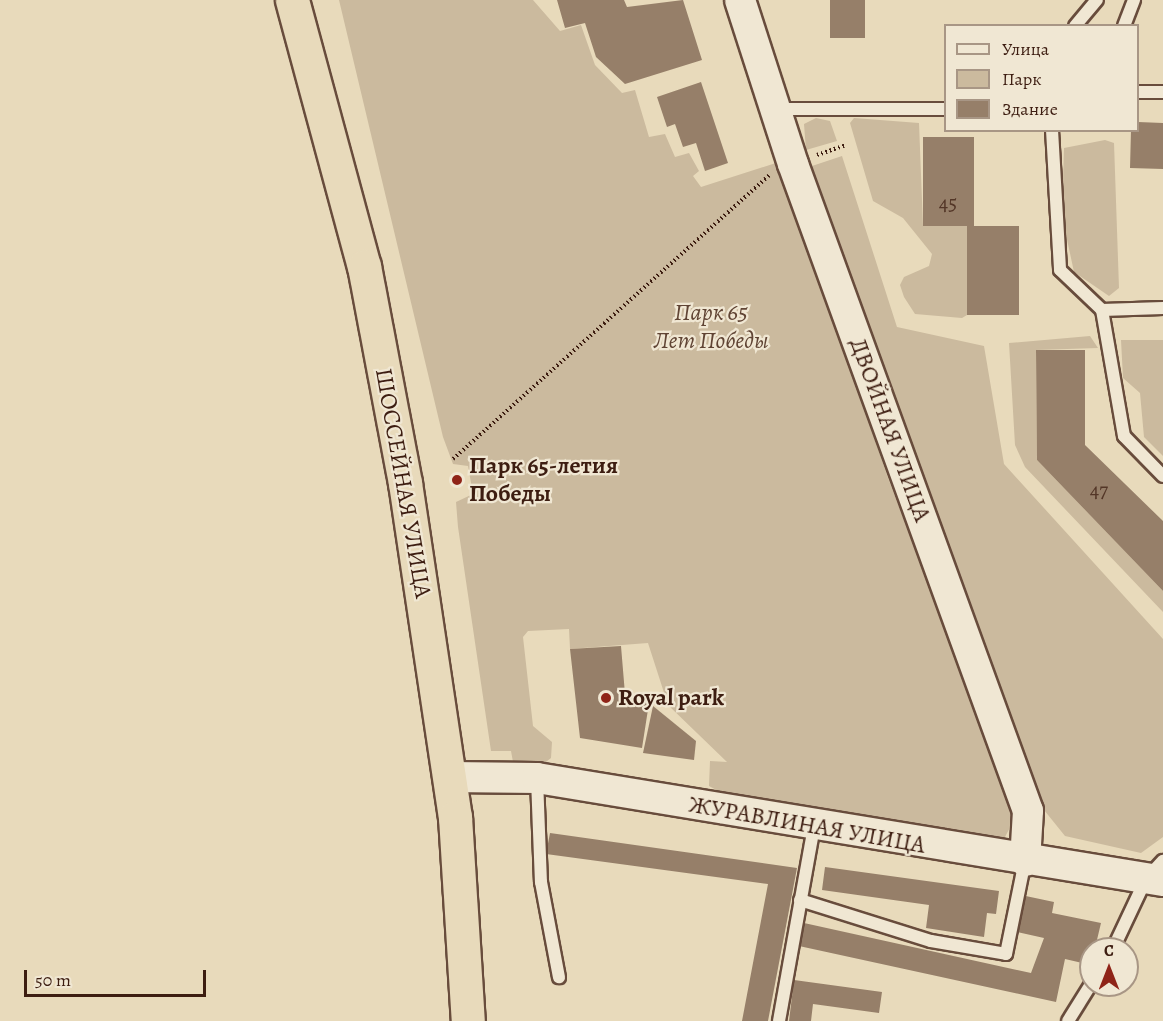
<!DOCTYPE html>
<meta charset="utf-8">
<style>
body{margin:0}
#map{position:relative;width:1163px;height:1021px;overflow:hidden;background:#e8dabb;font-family:Alegreya,serif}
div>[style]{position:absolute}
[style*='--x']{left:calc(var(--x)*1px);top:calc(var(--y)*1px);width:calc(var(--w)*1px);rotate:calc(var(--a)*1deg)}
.green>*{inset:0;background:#cbba9e}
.building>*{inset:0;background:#967f69;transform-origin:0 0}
.path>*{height:4px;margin-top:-2px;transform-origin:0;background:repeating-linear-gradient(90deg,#3d1d11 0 1.5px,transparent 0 4.5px)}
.roads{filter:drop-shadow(2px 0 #684c3c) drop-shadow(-2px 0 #684c3c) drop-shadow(0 2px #684c3c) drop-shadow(0 -2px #684c3c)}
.service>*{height:12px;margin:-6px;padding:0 6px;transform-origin:6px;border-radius:6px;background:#f0e7d3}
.tertiary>*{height:30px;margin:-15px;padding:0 15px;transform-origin:15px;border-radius:15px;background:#f0e7d3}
.trunk>*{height:33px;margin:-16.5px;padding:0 16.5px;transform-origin:16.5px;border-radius:16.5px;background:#e8dabb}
.dots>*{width:16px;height:16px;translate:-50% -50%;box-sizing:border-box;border:3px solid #f0e7d3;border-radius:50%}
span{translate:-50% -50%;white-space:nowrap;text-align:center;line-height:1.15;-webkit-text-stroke:4.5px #f0e7d3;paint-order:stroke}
.number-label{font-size:21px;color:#533627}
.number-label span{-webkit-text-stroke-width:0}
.park-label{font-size:24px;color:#604434;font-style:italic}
.street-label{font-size:24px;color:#3d1d11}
.poi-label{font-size:24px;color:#3d1d11;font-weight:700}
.left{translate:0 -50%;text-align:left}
.legend{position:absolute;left:944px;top:24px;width:195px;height:108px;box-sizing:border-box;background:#f0e7d3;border:2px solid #a89685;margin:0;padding:8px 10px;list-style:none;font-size:18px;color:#3d1d11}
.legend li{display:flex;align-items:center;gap:12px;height:30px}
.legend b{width:30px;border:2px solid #a89685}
.north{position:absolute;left:1079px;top:937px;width:60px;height:60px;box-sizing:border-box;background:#f0e7d3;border:2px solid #a89685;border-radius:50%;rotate:0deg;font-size:16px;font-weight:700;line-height:24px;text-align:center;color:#3d1d11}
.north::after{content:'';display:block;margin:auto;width:21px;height:27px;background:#8f2418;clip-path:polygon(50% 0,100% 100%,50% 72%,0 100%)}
.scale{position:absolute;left:24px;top:970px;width:182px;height:27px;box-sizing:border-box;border:3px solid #3d1d11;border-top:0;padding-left:8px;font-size:18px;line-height:21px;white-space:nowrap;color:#3d1d11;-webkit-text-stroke:4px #f0e7d3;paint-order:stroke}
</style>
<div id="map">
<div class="green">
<div style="clip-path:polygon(339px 0,533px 0,560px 31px,581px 25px,595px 65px,622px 93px,635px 90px,649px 137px,665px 134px,675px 157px,689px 153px,699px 171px,693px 176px,701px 187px,779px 162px,888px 478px,1010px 798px,1015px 818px,1005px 837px,1000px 840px,722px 793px,709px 786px,710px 761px,727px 762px,668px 705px,648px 643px,570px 649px,569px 629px,528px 631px,523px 637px,533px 726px,552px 742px,551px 758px,542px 765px,513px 762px,511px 751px,491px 751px,458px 527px,456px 502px,473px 494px,468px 466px,453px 464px,443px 437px)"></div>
<div style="clip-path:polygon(816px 118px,830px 121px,837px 141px,806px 150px,804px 124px)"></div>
<div style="clip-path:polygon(854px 118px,919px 123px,923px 226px,967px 226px,967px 315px,962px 318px,915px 314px,904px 297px,900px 285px,904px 277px,929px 266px,932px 254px,903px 218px,873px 201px,850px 123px)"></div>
<div style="clip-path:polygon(1105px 140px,1114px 143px,1119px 288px,1109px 296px,1074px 272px,1062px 216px,1064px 148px)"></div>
<div style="clip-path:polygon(842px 156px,897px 327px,984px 346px,1004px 464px,1163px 639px,1163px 837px,1141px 853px,1065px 836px,1040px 805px,812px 166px)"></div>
<div style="clip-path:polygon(1090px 336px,1098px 348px,1036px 350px,1037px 460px,1163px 591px,1163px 612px,1025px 467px,1015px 445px,1009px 343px)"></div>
<div style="clip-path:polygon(1121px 340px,1163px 340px,1163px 456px,1144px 437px,1140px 393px,1123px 378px)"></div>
</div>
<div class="building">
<div style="clip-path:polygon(557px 0,624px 0,627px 7px,683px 0,702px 60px,625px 84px,596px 57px,585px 23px,565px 28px)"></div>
<div style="left:830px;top:0;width:35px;height:38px"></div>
<div style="clip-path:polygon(701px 82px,728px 163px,705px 171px,696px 143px,683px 147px,675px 124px,667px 127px,657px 97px)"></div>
<div style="clip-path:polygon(1138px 122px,1163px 123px,1163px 169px,1130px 168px,1131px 130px,1138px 130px)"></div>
<div style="clip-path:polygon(923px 137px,974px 137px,974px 226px,1019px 226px,1019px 315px,967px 315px,967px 226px,923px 226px)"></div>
<div style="clip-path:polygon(1036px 350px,1085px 350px,1085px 445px,1163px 521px,1163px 591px,1037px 460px)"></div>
<div style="clip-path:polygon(621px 646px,625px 694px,649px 703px,642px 748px,580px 738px,570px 649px)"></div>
<div style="clip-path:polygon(653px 706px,696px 741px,694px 760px,643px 753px)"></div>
<div style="clip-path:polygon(550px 833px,797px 868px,768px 1021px,742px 1021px,768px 884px,546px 854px)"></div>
<div style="clip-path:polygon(825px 867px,999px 891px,996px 914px,987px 913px,984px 937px,926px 928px,929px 905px,822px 890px)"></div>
<div style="clip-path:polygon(1021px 895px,1054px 902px,1052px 913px,1101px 923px,1091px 965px,1065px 959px,1056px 1002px,799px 946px,804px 923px,1031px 973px,1044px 938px,1013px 931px)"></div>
<div style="clip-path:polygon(794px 980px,882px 992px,879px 1013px,813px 1004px,811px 1021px,789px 1021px)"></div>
</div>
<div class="path">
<div style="--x:817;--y:155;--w:31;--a:-19"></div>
<div style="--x:453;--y:459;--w:426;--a:-41.9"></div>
</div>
<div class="roads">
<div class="service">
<div style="--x:1075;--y:26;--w:34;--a:-50"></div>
<div style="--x:1124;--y:26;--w:28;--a:-69"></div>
<div style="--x:1138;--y:92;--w:25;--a:0"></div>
<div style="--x:776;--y:109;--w:170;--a:0"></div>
<div style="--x:1052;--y:130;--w:140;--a:86.7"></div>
<div style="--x:1060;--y:270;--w:58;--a:43.6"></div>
<div style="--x:1102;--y:310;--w:128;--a:80.1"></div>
<div style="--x:1124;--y:436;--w:56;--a:45.7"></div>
<div style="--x:1102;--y:310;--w:61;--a:-1.9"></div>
<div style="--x:537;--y:779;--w:103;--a:87.8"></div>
<div style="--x:541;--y:882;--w:97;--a:79.3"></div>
<div style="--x:800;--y:900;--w:137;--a:17.4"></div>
<div style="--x:931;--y:941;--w:76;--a:9.8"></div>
<div style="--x:1006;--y:954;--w:95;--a:-78.5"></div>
<div style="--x:1113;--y:949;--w:77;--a:-64.8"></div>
<div style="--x:1146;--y:879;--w:25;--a:-47"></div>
<div style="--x:779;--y:1021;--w:197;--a:-79.8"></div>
<div style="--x:1068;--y:1021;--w:44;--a:-58.1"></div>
</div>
<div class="tertiary">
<div style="--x:740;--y:0;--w:172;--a:72.1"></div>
<div style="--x:793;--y:164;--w:688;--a:70.04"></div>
<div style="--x:1028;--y:811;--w:50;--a:93.4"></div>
<div style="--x:450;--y:777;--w:87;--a:0.7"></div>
<div style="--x:537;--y:778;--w:634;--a:9.34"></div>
</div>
<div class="trunk">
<div style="--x:292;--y:0;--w:276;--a:74.9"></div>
<div style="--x:364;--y:266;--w:221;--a:79.3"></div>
<div style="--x:405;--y:483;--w:338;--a:81.5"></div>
<div style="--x:455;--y:817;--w:204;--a:86.4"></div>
</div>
</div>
<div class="dots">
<div style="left:457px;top:480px;background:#8f2418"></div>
<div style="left:606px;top:698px;background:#8f2418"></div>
</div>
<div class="number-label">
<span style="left:948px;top:203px">45</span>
<span style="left:1099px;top:490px">47</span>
</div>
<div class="park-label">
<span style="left:711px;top:327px">Парк 65<br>Лет Победы</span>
</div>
<div class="street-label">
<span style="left:890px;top:430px;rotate:70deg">ДВОЙНАЯ УЛИЦА</span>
<span style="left:403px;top:483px;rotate:80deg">ШОССЕЙНАЯ УЛИЦА</span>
<span style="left:807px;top:825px;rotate:10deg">ЖУРАВЛИНАЯ УЛИЦА</span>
</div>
<div class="poi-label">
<span class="left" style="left:469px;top:480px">Парк 65-летия<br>Победы</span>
<span class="left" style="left:618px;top:698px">Royal park</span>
</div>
<ul class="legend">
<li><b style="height:8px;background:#f0e7d3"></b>Улица</li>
<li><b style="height:16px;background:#cbba9e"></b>Парк</li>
<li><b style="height:16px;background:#967f69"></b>Здание</li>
</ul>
<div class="north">С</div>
<div class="scale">50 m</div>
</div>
